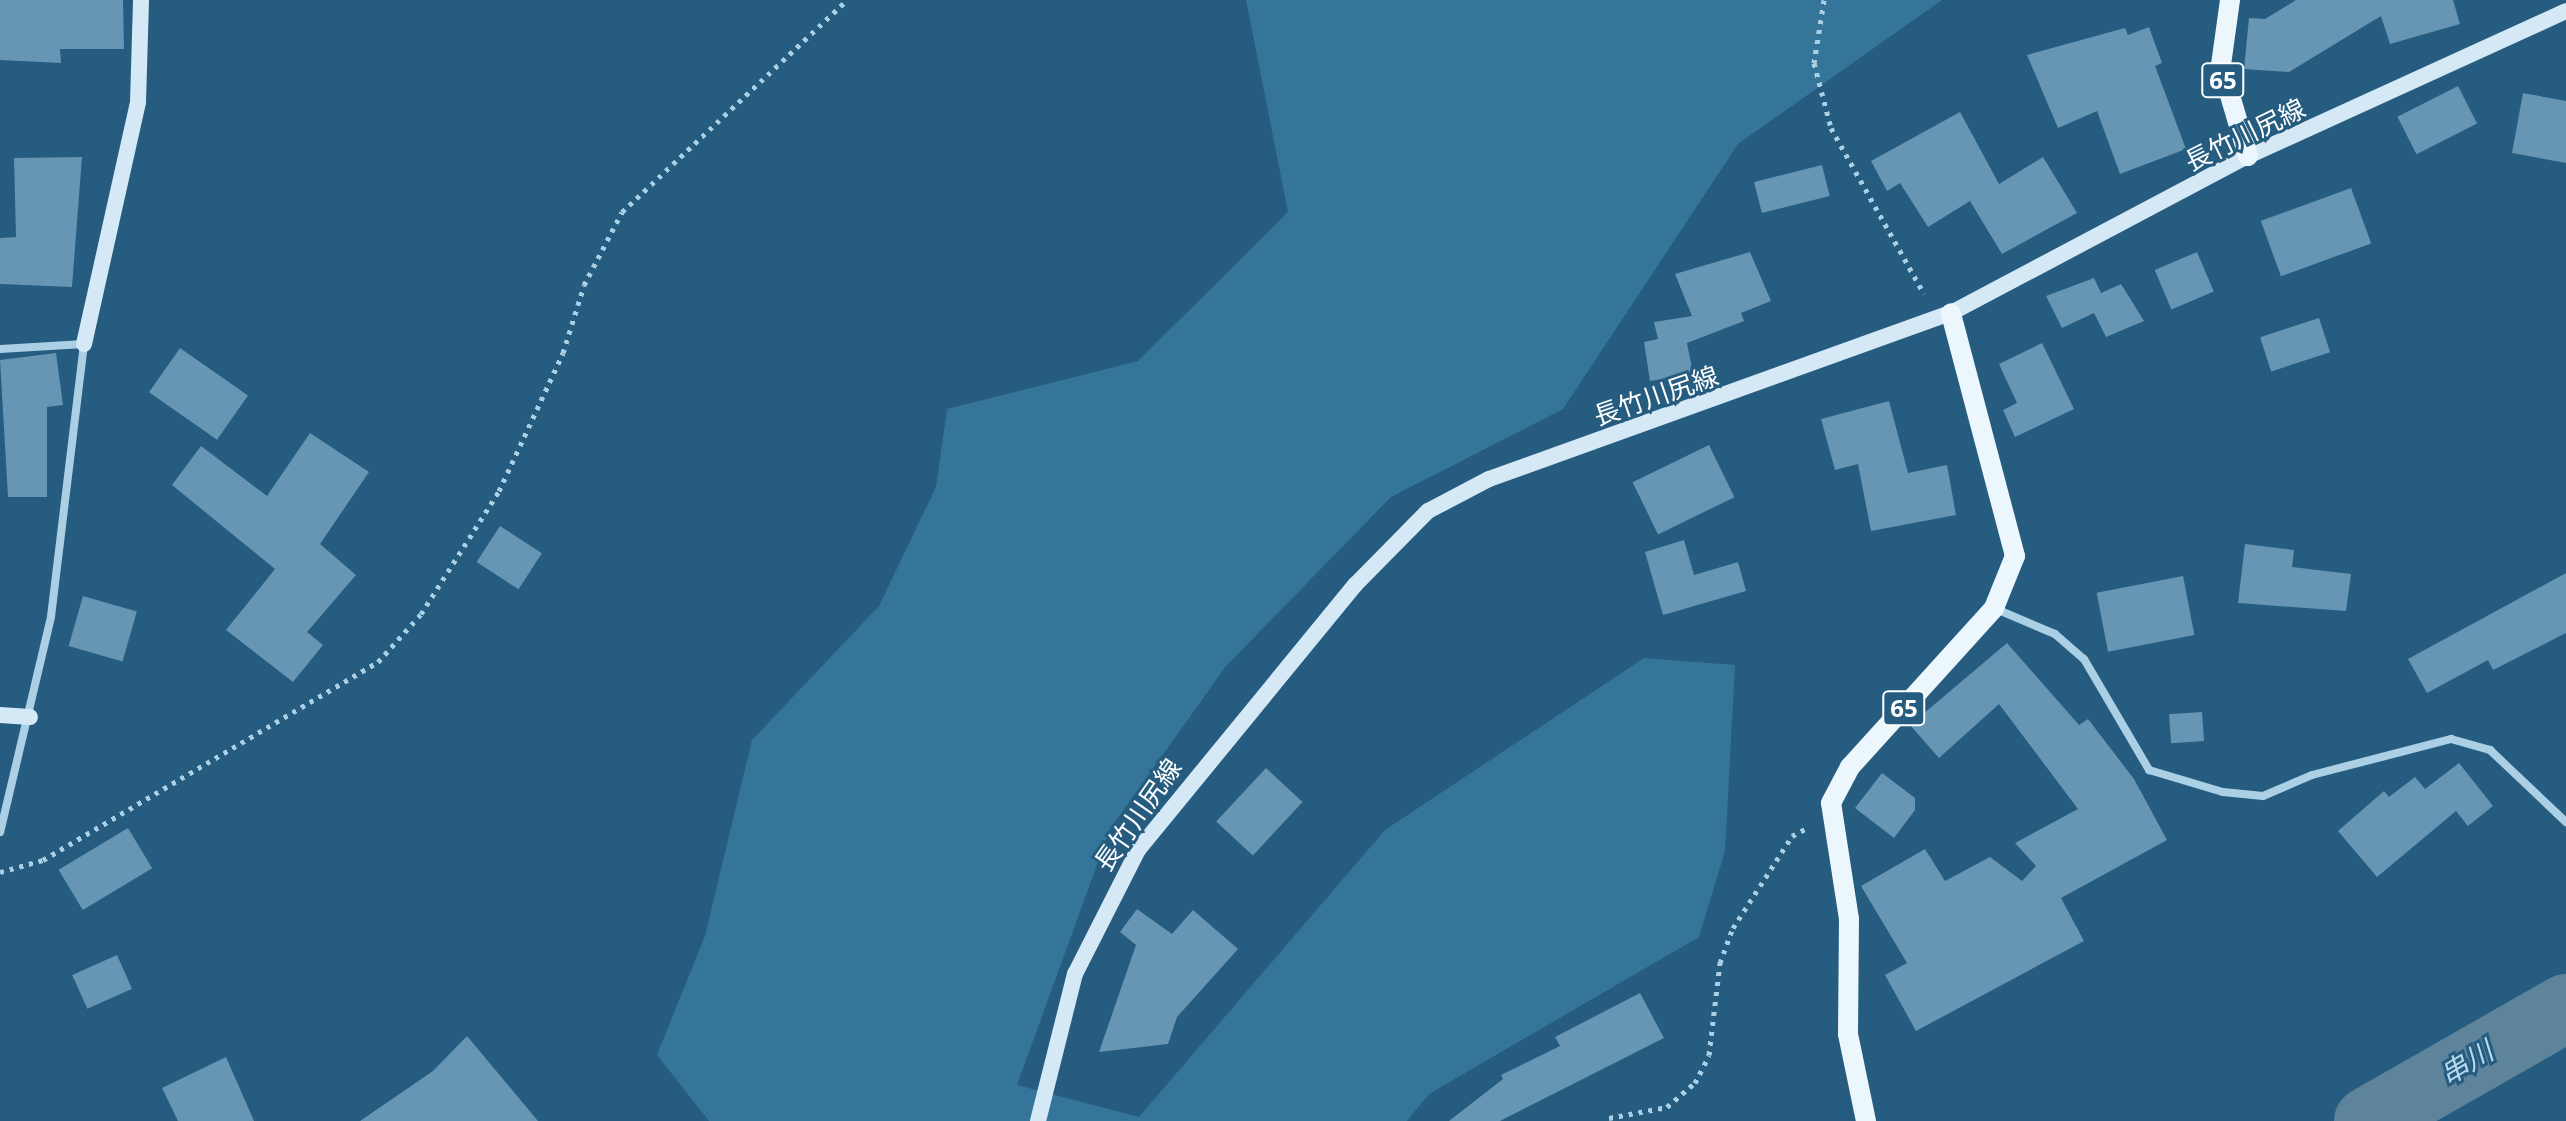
<!DOCTYPE html>
<meta charset="utf-8">
<style>
body{margin:0}
#map{position:relative;width:2566px;height:1121px;overflow:hidden;background:#255c7f;font-family:"Open Sans","Noto Sans JP",sans-serif}
div>[style]{position:absolute}
[style*='--x']{left:calc(var(--x)*1px);top:calc(var(--y)*1px);width:calc(var(--w)*1px);rotate:calc(var(--a)*1deg)}
.green>*{inset:0;background:#36759a}
.river>*{height:68px;margin:-34px;padding:0 34px;transform-origin:34px;border-radius:34px;background:#5d849b}
.building>*{inset:0;background:#6696b3;transform-origin:0 0}
.path>*{height:5px;margin-top:-2.5px;transform-origin:0;background:repeating-linear-gradient(90deg,#abd0e6 0 4px,transparent 0 10px)}
.street>*{height:8px;margin:-4px;padding:0 4px;transform-origin:4px;border-radius:4px;background:#abd0e6}
.secondary>*{height:16px;margin:-8px;padding:0 8px;transform-origin:8px;border-radius:8px;background:#d5e8f5}
.primary>*{height:20px;margin:-10px;padding:0 10px;transform-origin:10px;border-radius:10px;background:#ecf6fd}
span{translate:-50% -50%;white-space:nowrap;text-align:center;line-height:1.15;-webkit-text-stroke:6px #255c7f;paint-order:stroke}
.shield-label span{padding:2px 6px;background:#255c7f;border:2px solid;border-radius:6px;-webkit-text-stroke-width:0}
.shield-label{font-size:24px;color:#fff;font-weight:700}
.street-label{font-size:26px;color:#fff}
.water-label{font-size:28px;color:#b7d9ed;font-style:italic}
</style>
<div id="map">
<div class="green">
<div style="clip-path:polygon(1246px 0,1942px 0,1738px 144px,1563px 409px,1391px 497px,1226px 666px,1110px 829px,1017px 1085px,1139px 1117px,1385px 830px,1644px 658px,1735px 665px,1725px 851px,1699px 937px,1429px 1094px,1407px 1121px,709px 1121px,657px 1055px,705px 936px,752px 740px,879px 606px,936px 487px,947px 409px,1138px 361px,1288px 212px)"></div>
</div>
<div class="river">
<div style="--x:2368;--y:1121;--w:228;--a:-29.7"></div>
</div>
<div class="building">
<div style="clip-path:polygon(0 0,123px 0,124px 49px,60px 49px,61px 63px,0 60px)"></div>
<div style="clip-path:polygon(2296px 0,2453px 0,2460px 24px,2390px 44px,2381px 16px,2289px 72px,2244px 69px,2249px 18px,2265px 19px)"></div>
<div style="clip-path:polygon(2149px 27px,2162px 63px,2155px 66px,2186px 149px,2120px 174px,2097px 111px,2058px 128px,2027px 55px,2125px 28px,2128px 35px)"></div>
<div style="left:2458px;top:86px;width:42px;height:68px;rotate:63deg"></div>
<div style="clip-path:polygon(2523px 93px,2566px 101px,2566px 163px,2512px 153px)"></div>
<div style="clip-path:polygon(1960px 112px,1999px 184px,2043px 157px,2077px 213px,2002px 254px,1970px 201px,1928px 227px,1900px 183px,1887px 191px,1871px 161px)"></div>
<div style="clip-path:polygon(82px 157px,72px 287px,0 284px,0 238px,16px 237px,14px 158px)"></div>
<div style="left:1822px;top:165px;width:32px;height:70px;rotate:76deg"></div>
<div style="left:2351px;top:188px;width:59px;height:96px;rotate:70deg"></div>
<div style="clip-path:polygon(1750px 252px,1771px 301px,1741px 313px,1744px 321px,1687px 343px,1693px 374px,1650px 381px,1644px 342px,1658px 339px,1654px 322px,1692px 316px,1675px 274px)"></div>
<div style="left:2197px;top:252px;width:43px;height:46px;rotate:67deg"></div>
<div style="clip-path:polygon(2094px 278px,2101px 293px,2121px 284px,2144px 321px,2106px 337px,2094px 313px,2062px 328px,2046px 296px)"></div>
<div style="left:2319px;top:318px;width:36px;height:62px;rotate:72deg"></div>
<div style="clip-path:polygon(2042px 343px,2074px 409px,2015px 437px,2003px 410px,2017px 403px,1999px 364px)"></div>
<div style="left:180px;top:348px;width:83px;height:54px;rotate:35deg"></div>
<div style="clip-path:polygon(56px 353px,63px 405px,47px 407px,47px 497px,8px 497px,0 360px)"></div>
<div style="clip-path:polygon(1889px 401px,1908px 473px,1947px 465px,1956px 515px,1871px 531px,1858px 464px,1835px 470px,1821px 419px)"></div>
<div style="clip-path:polygon(310px 433px,369px 472px,320px 544px,356px 575px,307px 632px,323px 645px,293px 682px,226px 630px,275px 569px,172px 485px,201px 446px,267px 496px)"></div>
<div style="left:1709px;top:445px;width:58px;height:85px;rotate:64deg"></div>
<div style="left:500px;top:526px;width:50px;height:43px;rotate:33deg"></div>
<div style="clip-path:polygon(1684px 540px,1694px 575px,1738px 562px,1746px 591px,1663px 615px,1645px 552px)"></div>
<div style="clip-path:polygon(2245px 544px,2294px 550px,2292px 567px,2351px 574px,2346px 611px,2238px 603px)"></div>
<div style="clip-path:polygon(2566px 573px,2566px 633px,2493px 670px,2488px 660px,2427px 693px,2408px 659px)"></div>
<div style="left:2183px;top:576px;width:60px;height:88px;rotate:79deg"></div>
<div style="left:83px;top:596px;width:56px;height:52px;rotate:16deg"></div>
<div style="clip-path:polygon(2007px 643px,2079px 725px,2088px 719px,2134px 779px,2167px 840px,2061px 898px,2084px 941px,1916px 1031px,1885px 975px,1907px 963px,1861px 886px,1925px 849px,1945px 881px,1990px 857px,2022px 881px,2036px 866px,2015px 843px,2078px 809px,1999px 704px,1939px 758px,1910px 725px)"></div>
<div style="left:2202px;top:712px;width:29px;height:33px;rotate:86deg"></div>
<div style="clip-path:polygon(2459px 763px,2493px 806px,2468px 826px,2456px 811px,2377px 877px,2338px 831px,2384px 791px,2389px 797px,2415px 777px,2425px 789px)"></div>
<div style="left:1266px;top:768px;width:50px;height:73px;rotate:43deg"></div>
<div style="clip-path:polygon(1882px 773px,1915px 798px,1915px 810px,1894px 838px,1855px 808px)"></div>
<div style="left:128px;top:828px;width:47px;height:81px;rotate:59deg"></div>
<div style="clip-path:polygon(1137px 909px,1172px 934px,1193px 910px,1238px 949px,1177px 1017px,1168px 1044px,1099px 1052px,1136px 945px,1120px 932px)"></div>
<div style="left:117px;top:955px;width:37px;height:49px;rotate:66deg"></div>
<div style="clip-path:polygon(1640px 993px,1664px 1038px,1500px 1121px,1449px 1121px,1503px 1079px,1501px 1075px,1560px 1046px,1555px 1037px)"></div>
<div style="clip-path:polygon(467px 1036px,538px 1121px,360px 1121px,433px 1071px)"></div>
<div style="clip-path:polygon(226px 1057px,254px 1121px,178px 1121px,162px 1088px)"></div>
</div>
<div class="path">
<div style="--x:1824;--y:0;--w:64;--a:99"></div>
<div style="--x:1814;--y:63;--w:67;--a:75.3"></div>
<div style="--x:1831;--y:128;--w:190;--a:60.7"></div>
<div style="--x:0;--y:872;--w:45;--a:-15.6"></div>
<div style="--x:43;--y:860;--w:389;--a:-30.6"></div>
<div style="--x:378;--y:662;--w:64;--a:-48.1"></div>
<div style="--x:421;--y:614;--w:146;--a:-57.6"></div>
<div style="--x:499;--y:491;--w:152;--a:-65.1"></div>
<div style="--x:563;--y:353;--w:71;--a:-72.8"></div>
<div style="--x:584;--y:285;--w:82;--a:-62.5"></div>
<div style="--x:622;--y:212;--w:309;--a:-43.3"></div>
<div style="--x:1609;--y:1118;--w:59;--a:-10.7"></div>
<div style="--x:1667;--y:1107;--w:37;--a:-41"></div>
<div style="--x:1695;--y:1083;--w:31;--a:-63"></div>
<div style="--x:1709;--y:1055;--w:93;--a:-83.2"></div>
<div style="--x:1720;--y:963;--w:37;--a:-70"></div>
<div style="--x:1733;--y:928;--w:109;--a:-57.3"></div>
<div style="--x:1792;--y:836;--w:17;--a:-28"></div>
</div>
<div class="street">
<div style="--x:0;--y:349;--w:84;--a:-3.4"></div>
<div style="--x:84;--y:344;--w:275;--a:96.9"></div>
<div style="--x:51;--y:617;--w:221;--a:103.3"></div>
<div style="--x:1996;--y:609;--w:64;--a:23"></div>
<div style="--x:2055;--y:634;--w:38;--a:41"></div>
<div style="--x:2084;--y:659;--w:129;--a:59.6"></div>
<div style="--x:2149;--y:770;--w:77;--a:16.6"></div>
<div style="--x:2223;--y:792;--w:40;--a:5.7"></div>
<div style="--x:2263;--y:796;--w:53;--a:-23.2"></div>
<div style="--x:2312;--y:775;--w:144;--a:-14.5"></div>
<div style="--x:2451;--y:739;--w:41;--a:15.8"></div>
<div style="--x:2490;--y:750;--w:105;--a:43.5"></div>
</div>
<div class="secondary">
<div style="--x:84;--y:344;--w:248;--a:-77.4"></div>
<div style="--x:138;--y:102;--w:102;--a:-88.3"></div>
<div style="--x:0;--y:715;--w:30;--a:4"></div>
<div style="--x:1038;--y:1121;--w:152;--a:-75.9"></div>
<div style="--x:1075;--y:974;--w:139;--a:-63.1"></div>
<div style="--x:1138;--y:850;--w:343;--a:-50.7"></div>
<div style="--x:1355;--y:585;--w:104;--a:-45.4"></div>
<div style="--x:1428;--y:511;--w:69;--a:-27.7"></div>
<div style="--x:1489;--y:479;--w:491;--a:-19.8"></div>
<div style="--x:1951;--y:313;--w:336;--a:-27.9"></div>
<div style="--x:2248;--y:156;--w:349;--a:-24.5"></div>
</div>
<div class="primary">
<div style="--x:2230;--y:0;--w:66;--a:97.9"></div>
<div style="--x:2221;--y:65;--w:95;--a:73.5"></div>
<div style="--x:1866;--y:1121;--w:89;--a:-101.7"></div>
<div style="--x:1848;--y:1034;--w:115;--a:-89.5"></div>
<div style="--x:1849;--y:919;--w:117;--a:-98.8"></div>
<div style="--x:1831;--y:803;--w:41;--a:-62.2"></div>
<div style="--x:1850;--y:767;--w:215;--a:-47.8"></div>
<div style="--x:1994;--y:608;--w:56;--a:-68"></div>
<div style="--x:2015;--y:556;--w:251;--a:-104.8"></div>
</div>
<div class="shield-label">
<span style="left:2223px;top:80px">65</span>
<span style="left:1904px;top:708px">65</span>
</div>
<div class="street-label">
<span style="left:2245px;top:135px;rotate:-26deg">長竹川尻線</span>
<span style="left:1656px;top:396px;rotate:-19deg">長竹川尻線</span>
<span style="left:1138px;top:815px;rotate:-55deg">長竹川尻線</span>
</div>
<div class="water-label">
<span style="left:2466px;top:1062px;rotate:-31deg">串川</span>
</div>
</div>
